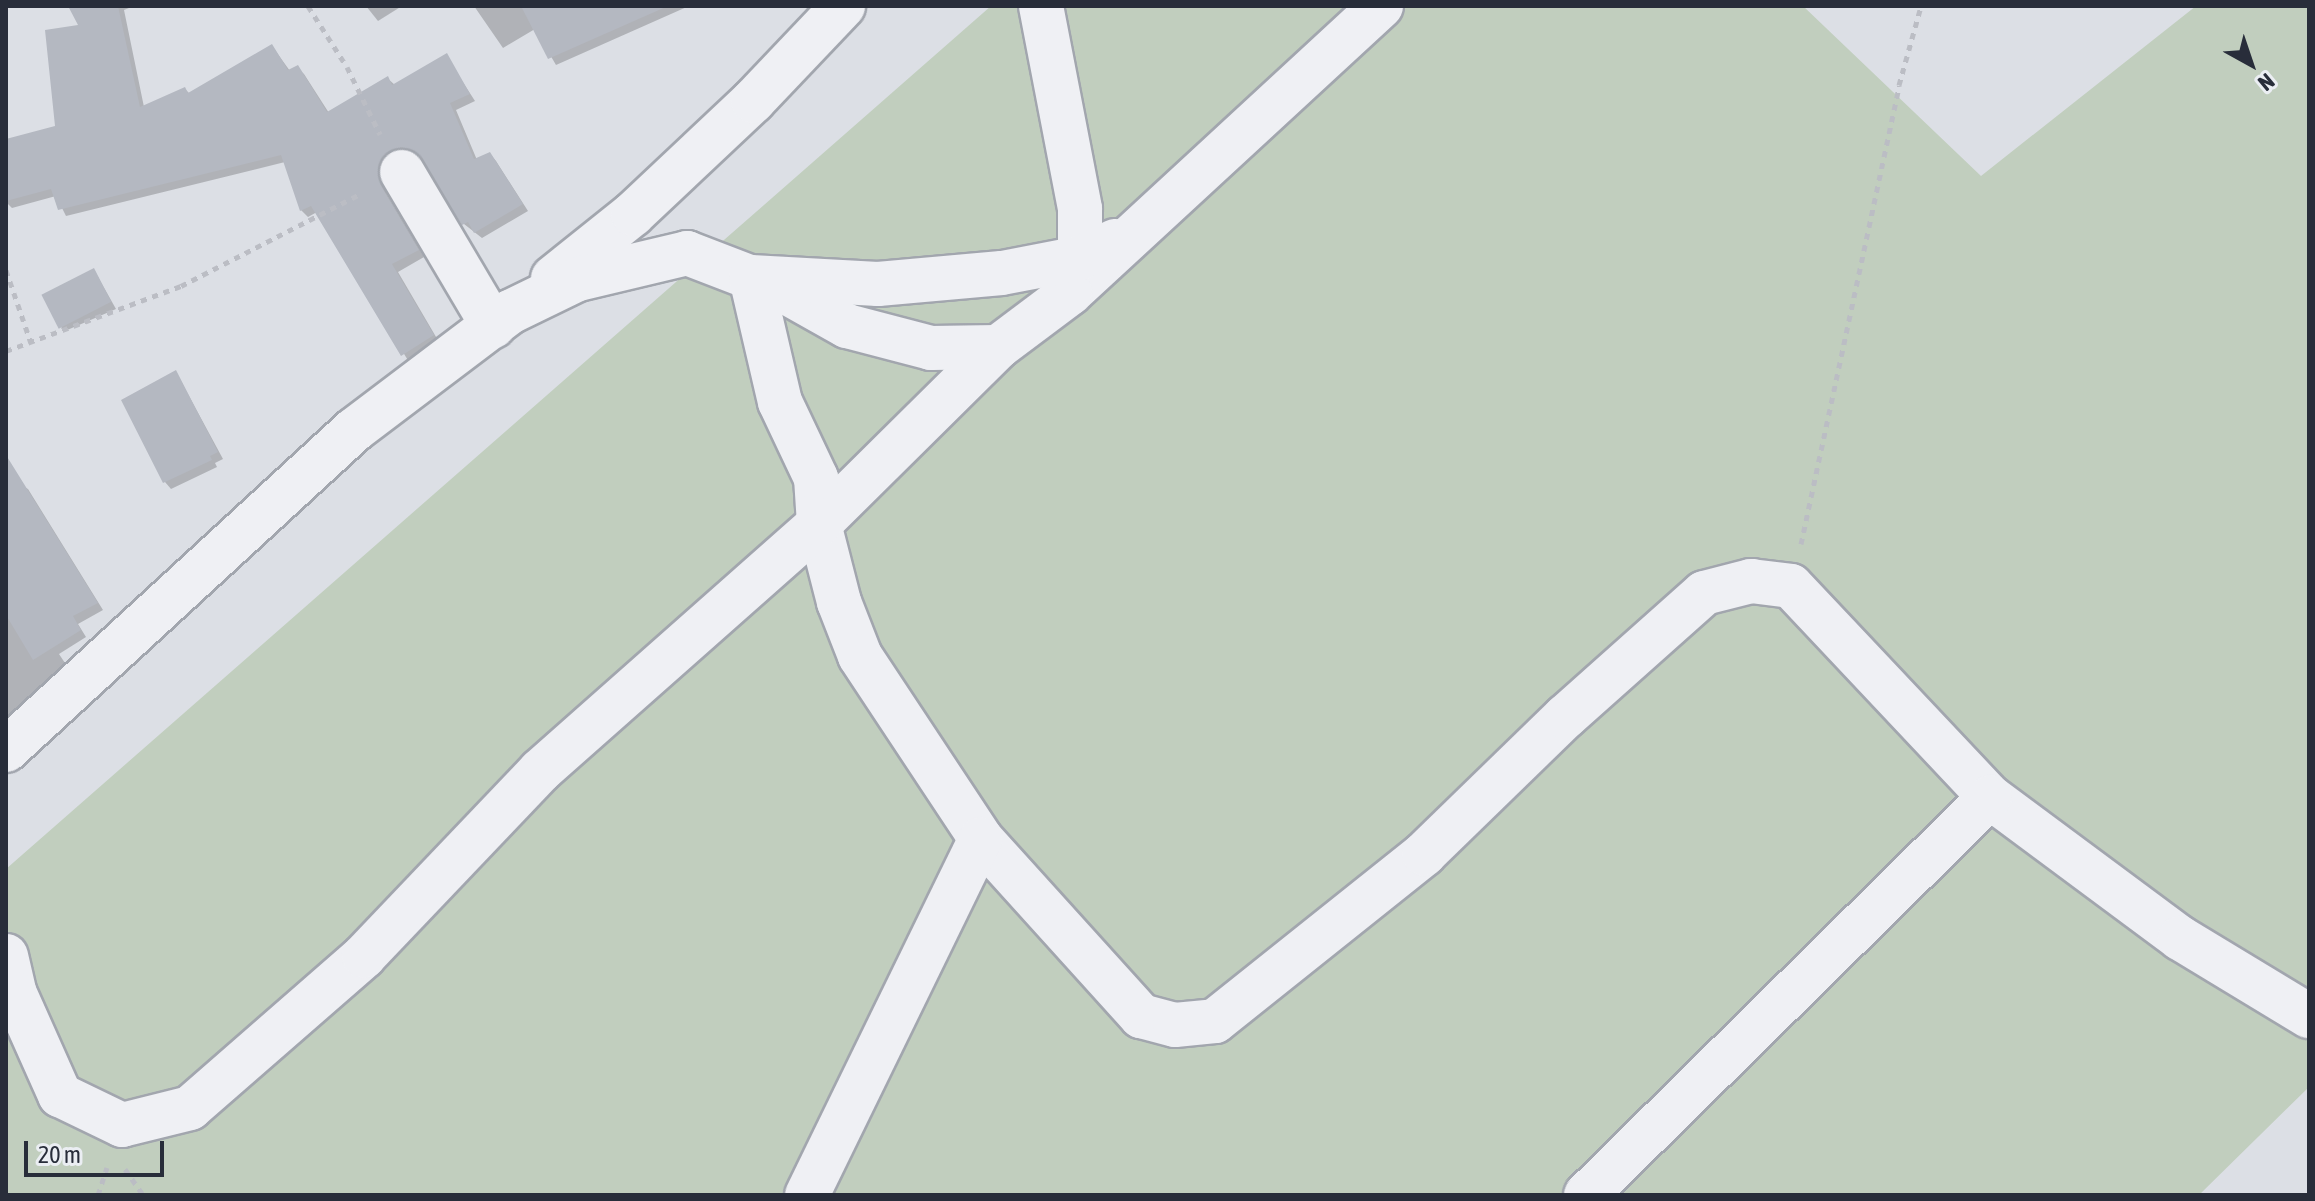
<!DOCTYPE html>
<style>
body{margin:0}
#map{position:relative;width:2315px;height:1201px;overflow:hidden;background:#dcdfe5;font-family:"Asap Condensed",sans-serif}
div>[style]{position:absolute}
[style*='--x']{left:calc(var(--x)*1px);top:calc(var(--y)*1px);width:calc(var(--w)*1px);rotate:calc(var(--a)*1deg)}
.green>*{inset:0;background:#c1cebe}
.shadow>*{inset:0;background:#0003}
.building>*{inset:0;background:#b4b8c1;transform-origin:0 0}
.path>*{height:5px;margin-top:-2.5px;transform-origin:0;background:repeating-linear-gradient(90deg,#bbbdc4 0 6px,transparent 0 12px)}
.roads{filter:drop-shadow(2px 0 #a2a6ae) drop-shadow(-2px 0 #a2a6ae) drop-shadow(0 2px #a2a6ae) drop-shadow(0 -2px #a2a6ae)}
.minor>*{height:44px;margin:-22px;padding:0 22px;transform-origin:22px;border-radius:22px;background:#eff0f4}
span{translate:-50% -50%;white-space:nowrap;text-align:center;line-height:1.15;-webkit-text-stroke:7px #ebeef3;paint-order:stroke}
.frame{position:absolute;inset:0;border:8px solid #282d3a;pointer-events:none}
.north{position:absolute;left:2211px;top:24px;width:80px;height:80px;-webkit-text-stroke:6px #ebeef3;paint-order:stroke;rotate:140deg;font-size:22px;font-weight:700;line-height:32px;text-align:center;color:#282d3a}
.north::after{content:'';display:block;margin:auto;width:28px;height:36px;background:#282d3a;clip-path:polygon(50% 0,100% 100%,50% 72%,0 100%)}
.scale{position:absolute;left:24px;top:1141px;width:140px;height:36px;box-sizing:border-box;border:4px solid #282d3a;border-top:0;padding-left:10px;font-size:24px;line-height:28px;white-space:nowrap;color:#282d3a;-webkit-text-stroke:6px #ebeef3;paint-order:stroke}
</style>
<div id="map">
<div class="green">
<div style="clip-path:polygon(991px 6px,1803px 6px,1981px 176px,2196px 6px,2309px 6px,2309px 1087px,2199px 1195px,6px 1195px,6px 869px)"></div>
</div>
<div class="shadow">
<div style="clip-path:polygon(70px 6px,134px 6px,124px 10px,144px 107px,185px 89px,190px 94px,272px 46px,290px 71px,297px 68px,304px 74px,329px 113px,387px 78px,395px 85px,446px 56px,475px 101px,456px 110px,477px 160px,490px 154px,496px 161px,528px 211px,482px 238px,464px 224px,421px 156px,409px 153px,387px 166px,386px 193px,424px 257px,398px 272px,439px 342px,409px 362px,317px 212px,308px 217px,301px 210px,285px 162px,66px 216px,56px 196px,12px 208px,6px 202px,6px 141px,57px 128px,81px 26px)"></div>
<div style="clip-path:polygon(366px 6px,402px 6px,378px 21px)"></div>
<div style="clip-path:polygon(474px 6px,689px 6px,556px 65px,535px 29px,503px 48px)"></div>
<div style="clip-path:polygon(94px 270px,116px 309px,65px 331px,58px 324px)"></div>
<div style="clip-path:polygon(176px 372px,223px 459px,215px 463px,217px 467px,171px 489px,165px 482px)"></div>
<div style="clip-path:polygon(6px 477px,28px 489px,103px 610px,78px 624px,86px 637px,59px 654px,69px 669px,6px 725px)"></div>
</div>
<div class="building">
<div style="clip-path:polygon(68px 6px,118px 6px,140px 107px,185px 87px,188px 93px,272px 44px,288px 70px,298px 65px,327px 112px,388px 76px,392px 85px,447px 53px,470px 94px,450px 103px,474px 159px,490px 152px,523px 204px,474px 233px,468px 222px,462px 225px,415px 151px,401px 147px,381px 159px,380px 184px,419px 250px,392px 264px,434px 335px,401px 356px,311px 206px,300px 211px,281px 155px,58px 210px,51px 189px,6px 201px,6px 139px,55px 126px,45px 30px,78px 25px)"></div>
<div style="clip-path:polygon(521px 6px,668px 6px,548px 59px)"></div>
<div style="left:94px;top:268px;width:38px;height:59px;rotate:63deg"></div>
<div style="clip-path:polygon(176px 370px,218px 452px,210px 456px,212px 460px,163px 483px,121px 400px)"></div>
<div style="clip-path:polygon(6px 455px,98px 603px,73px 616px,81px 630px,33px 660px,6px 615px)"></div>
</div>
<div class="path">
<div style="--x:308;--y:6;--w:72;--a:57.4"></div>
<div style="--x:347;--y:67;--w:75;--a:63.8"></div>
<div style="--x:6;--y:270;--w:77;--a:71.1"></div>
<div style="--x:6;--y:351;--w:187;--a:-20.4"></div>
<div style="--x:181;--y:286;--w:203;--a:-27.2"></div>
<div style="--x:1801;--y:544;--w:469;--a:-77.9"></div>
<div style="--x:1899;--y:85;--w:82;--a:-74.4"></div>
<div style="--x:125;--y:1169;--w:32;--a:55"></div>
<div style="--x:98;--y:1195;--w:29;--a:-72"></div>
</div>
<div class="roads">
<div class="minor">
<div style="--x:1041;--y:6;--w:207;--a:79.1"></div>
<div style="--x:1080;--y:209;--w:49;--a:90"></div>
<div style="--x:1080;--y:258;--w:26;--a:106"></div>
<div style="--x:1381;--y:6;--w:423;--a:137.3"></div>
<div style="--x:1070;--y:293;--w:90;--a:143.1"></div>
<div style="--x:998;--y:347;--w:252;--a:135.3"></div>
<div style="--x:819;--y:524;--w:81;--a:75.6"></div>
<div style="--x:839;--y:602;--w:58;--a:68.7"></div>
<div style="--x:860;--y:656;--w:219;--a:56.5"></div>
<div style="--x:981;--y:839;--w:239;--a:47.9"></div>
<div style="--x:1141;--y:1016;--w:35;--a:15"></div>
<div style="--x:1175;--y:1025;--w:40;--a:-5.7"></div>
<div style="--x:1215;--y:1021;--w:268;--a:-38.6"></div>
<div style="--x:1424;--y:854;--w:197;--a:-44.2"></div>
<div style="--x:1565;--y:717;--w:186;--a:-41.7"></div>
<div style="--x:1704;--y:593;--w:49;--a:-14.3"></div>
<div style="--x:1751;--y:581;--w:40;--a:7.1"></div>
<div style="--x:1791;--y:586;--w:290;--a:46.7"></div>
<div style="--x:1990;--y:797;--w:237;--a:36.6"></div>
<div style="--x:2180;--y:938;--w:151;--a:31.2"></div>
<div style="--x:402;--y:172;--w:179;--a:59.4"></div>
<div style="--x:553;--y:278;--w:102;--a:-38.7"></div>
<div style="--x:633;--y:214;--w:165;--a:-43.3"></div>
<div style="--x:753;--y:101;--w:131;--a:-46.5"></div>
<div style="--x:6;--y:750;--w:473;--a:-42.6"></div>
<div style="--x:354;--y:430;--w:196;--a:-37.1"></div>
<div style="--x:510;--y:312;--w:76;--a:-25.9"></div>
<div style="--x:578;--y:279;--w:112;--a:-13.4"></div>
<div style="--x:687;--y:253;--w:101;--a:21"></div>
<div style="--x:781;--y:289;--w:76;--a:29.3"></div>
<div style="--x:847;--y:326;--w:87;--a:14.7"></div>
<div style="--x:931;--y:348;--w:67;--a:-0.9"></div>
<div style="--x:6;--y:956;--w:39;--a:77"></div>
<div style="--x:15;--y:994;--w:111;--a:66"></div>
<div style="--x:60;--y:1095;--w:69;--a:25.8"></div>
<div style="--x:122;--y:1125;--w:70;--a:-14"></div>
<div style="--x:190;--y:1108;--w:231;--a:-41.1"></div>
<div style="--x:364;--y:956;--w:255;--a:-46.4"></div>
<div style="--x:540;--y:771;--w:373;--a:-41.5"></div>
<div style="--x:819;--y:524;--w:46;--a:-93.7"></div>
<div style="--x:816;--y:478;--w:84;--a:-115.3"></div>
<div style="--x:780;--y:402;--w:128;--a:-103.1"></div>
<div style="--x:751;--y:277;--w:127;--a:3.2"></div>
<div style="--x:878;--y:284;--w:124;--a:-5.1"></div>
<div style="--x:1002;--y:273;--w:79;--a:-10.9"></div>
<div style="--x:1080;--y:258;--w:39;--a:-26"></div>
<div style="--x:807;--y:1195;--w:396;--a:-64"></div>
<div style="--x:1586;--y:1195;--w:567;--a:-44.57"></div>
</div>
</div>
<div class="frame"></div>
<div class="north">N</div>
<div class="scale">20 m</div>
</div>
